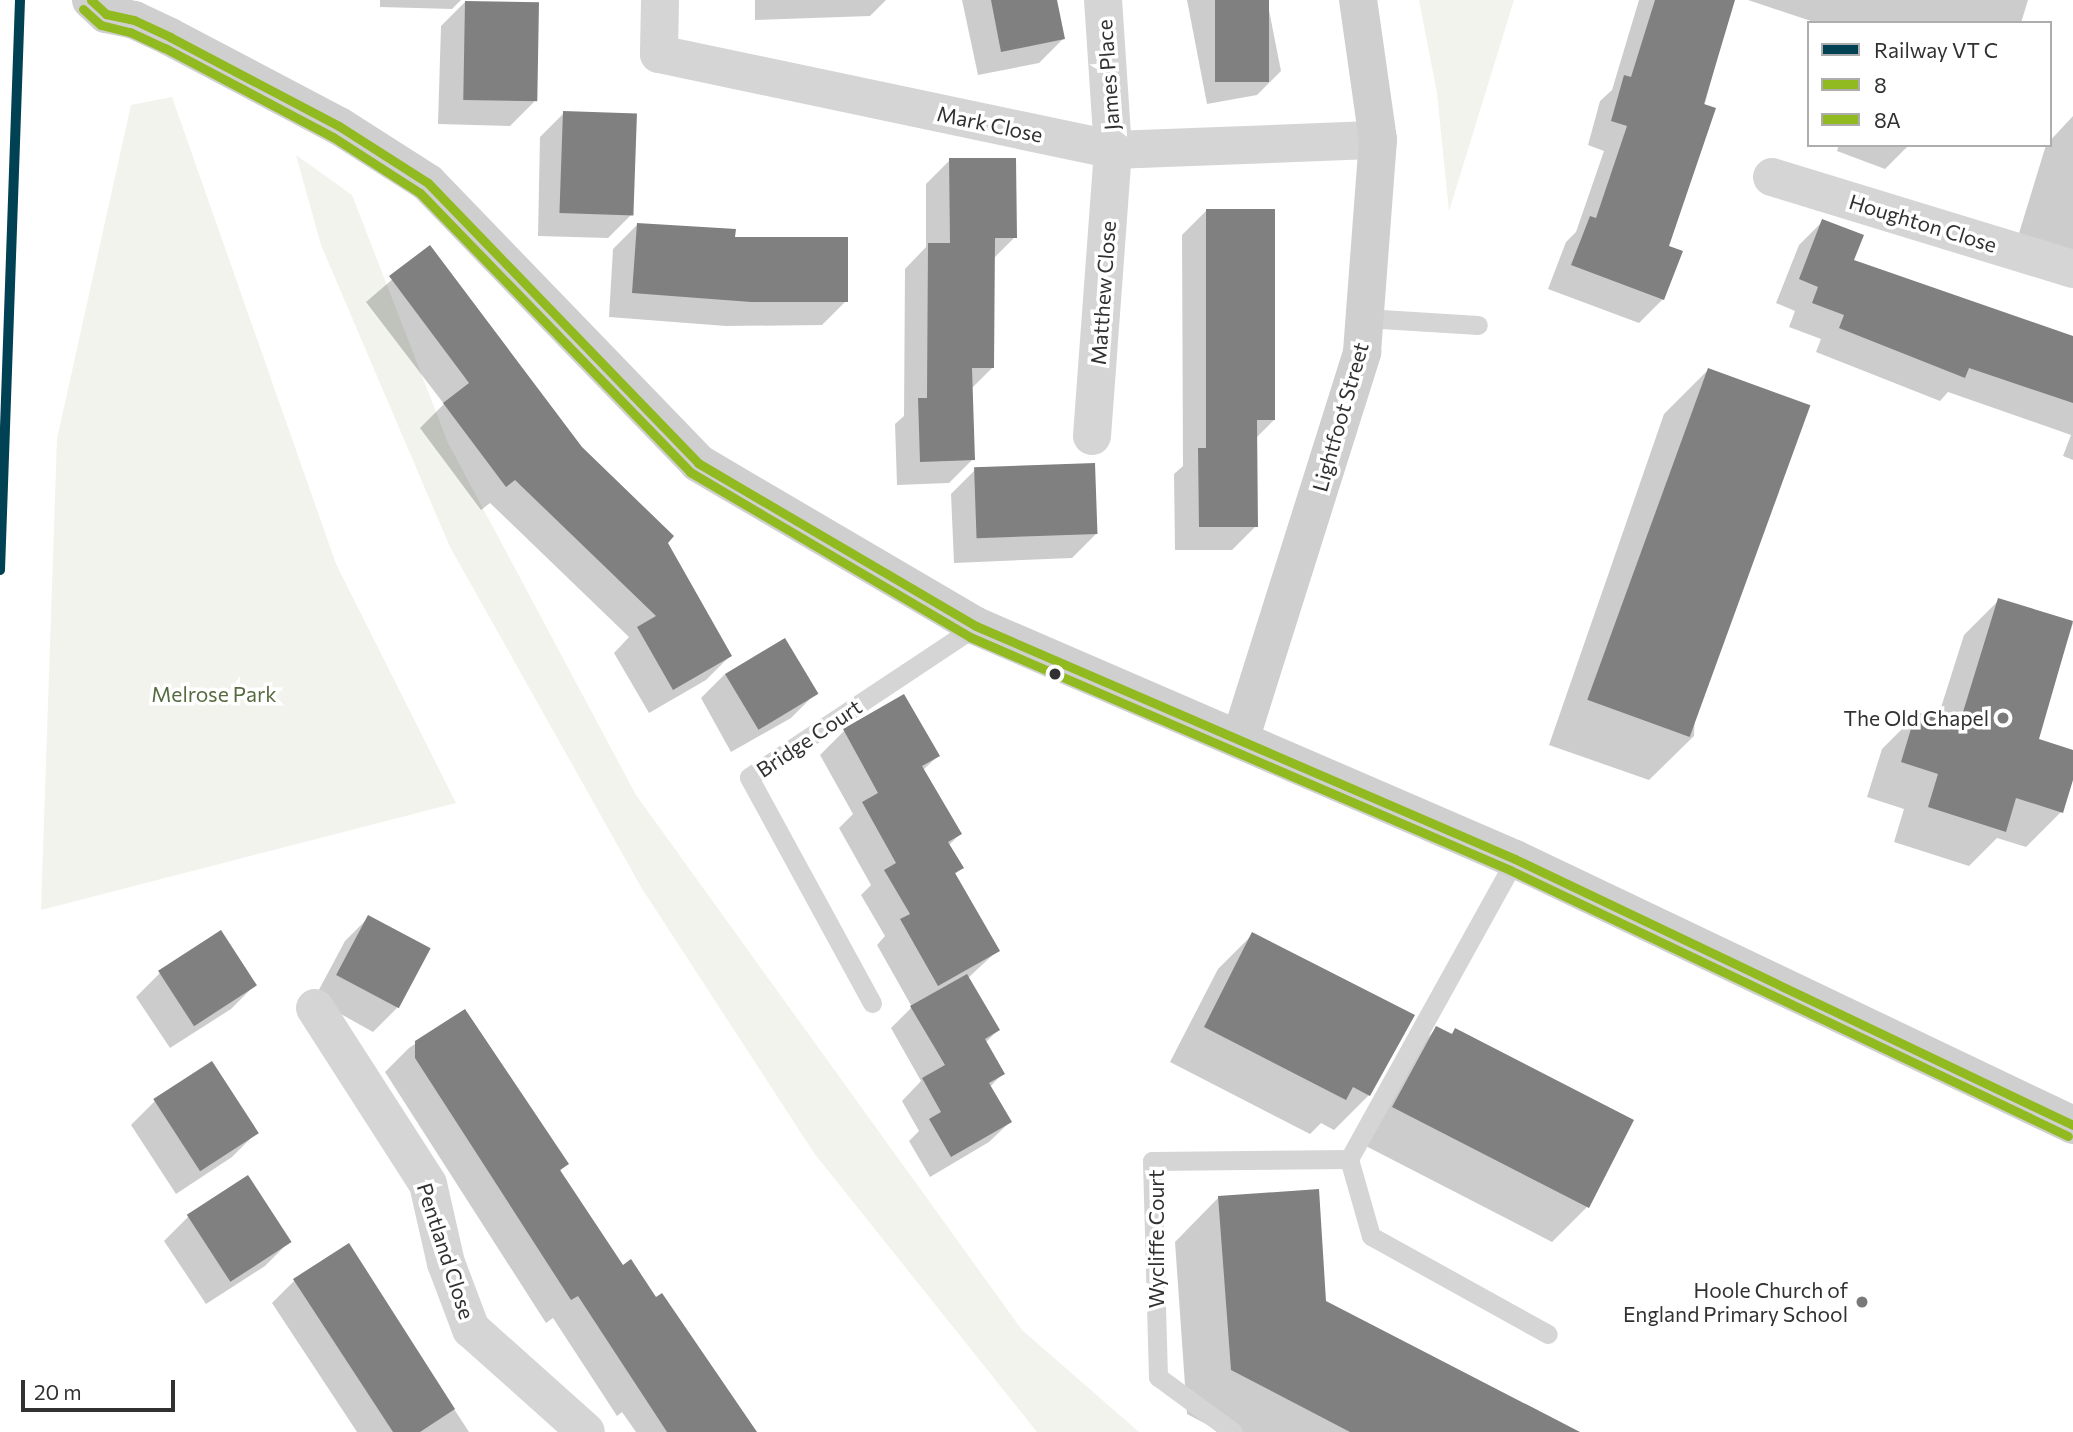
<!DOCTYPE html>
<style>
body{margin:0}
#map{position:relative;width:2073px;height:1432px;overflow:hidden;background:#fff;font-family:Commissioner,sans-serif}
div>[style]{position:absolute}
[style*='--x']{left:calc(var(--x)*1px);top:calc(var(--y)*1px);width:calc(var(--w)*1px);rotate:calc(var(--a)*1deg)}
.green>*{inset:0;background:#f1f3ec}
.shadow>*{inset:0;background:#0003}
.building>*{inset:0;background:#808080;transform-origin:0 0}
.lane>*{height:19px;margin:-9.5px;padding:0 9.5px;transform-origin:9.5px;border-radius:9.5px;background:#d5d5d5}
.street>*{height:38px;margin:-19px;padding:0 19px;transform-origin:19px;border-radius:19px;background:#d5d5d5}
.secondary>*{height:38px;margin:-19px;padding:0 19px;transform-origin:19px;border-radius:19px;background:#cfcfcf}
.bus-1>*{height:9px;margin:-4.5px;padding:0 4.5px;transform-origin:4.5px;border-radius:4.5px;background:#90ba20}
.bus-2>*{height:9px;margin:-4.5px;padding:0 4.5px;transform-origin:4.5px;border-radius:4.5px;background:#90ba20}
.rail-1>*{height:10px;margin:-5px;padding:0 5px;transform-origin:5px;border-radius:5px;background:#004153}
.dots>*{width:19px;height:19px;translate:-50% -50%;box-sizing:border-box;border:4px solid #fff;border-radius:50%}
span{translate:-50% -50%;white-space:nowrap;text-align:center;line-height:1.15;-webkit-text-stroke:7px #fff;paint-order:stroke}
.street-label{font-size:21px;color:#313131}
.park-label{font-size:21px;color:#576b40}
.poi-label{font-size:21px;color:#313131}
.right{translate:-100% -50%;text-align:right}
.legend{position:absolute;left:1807px;top:21px;width:245px;height:126px;box-sizing:border-box;background:#fff;border:2px solid #adadad;margin:0;padding:9px 12px;list-style:none;font-size:21px;color:#313131}
.legend li{display:flex;align-items:center;gap:14px;height:35px}
.legend b{width:35px;border:2px solid #adadad}
.scale{position:absolute;left:21px;top:1380px;width:154px;height:32px;box-sizing:border-box;border:4px solid #313131;border-top:0;padding-left:9px;font-size:21px;line-height:24px;white-space:nowrap;color:#313131;-webkit-text-stroke:5px #fff;paint-order:stroke}
</style>
<div id="map">
<div class="green">
<div style="clip-path:polygon(1419px 0,1514px 0,1449px 211px,1437px 93px)"></div>
<div style="clip-path:polygon(172px 97px,336px 564px,456px 803px,41px 910px,57px 439px,131px 105px)"></div>
<div style="clip-path:polygon(296px 155px,352px 195px,448px 443px,636px 795px,1022px 1330px,1139px 1432px,1037px 1432px,814px 1153px,641px 887px,450px 547px,321px 245px)"></div>
</div>
<div class="shadow">
<div style="clip-path:polygon(380px 0,461px 0,452px 9px,380px 7px)"></div>
<div style="clip-path:polygon(755px 0,886px 0,870px 16px,755px 20px)"></div>
<div style="clip-path:polygon(962px 0,1056px 0,1063px 39px,1039px 63px,978px 75px)"></div>
<div style="clip-path:polygon(1187px 0,1267px 0,1281px 71px,1257px 95px,1207px 104px)"></div>
<div style="clip-path:polygon(1639px 0,1733px 0,1666px 247px,1663px 299px,1639px 323px,1548px 289px,1566px 242px,1576px 232px,1604px 151px,1588px 145px,1600px 101px,1612px 90px)"></div>
<div style="clip-path:polygon(1748px 0,2028px 0,2021px 23px,1817px 23px)"></div>
<div style="clip-path:polygon(465px 2px,534px 102px,510px 126px,438px 124px,441px 26px)"></div>
<div style="clip-path:polygon(564px 113px,632px 214px,608px 238px,538px 236px,540px 137px)"></div>
<div style="clip-path:polygon(2073px 116px,2073px 277px,2012px 256px,2046px 145px)"></div>
<div style="clip-path:polygon(1839px 145px,1909px 145px,1885px 169px,1837px 151px)"></div>
<div style="clip-path:polygon(950px 160px,1015px 237px,993px 259px,992px 368px,971px 389px,973px 459px,949px 483px,897px 485px,895px 424px,904px 416px,905px 269px,926px 247px,926px 184px)"></div>
<div style="clip-path:polygon(1206px 211px,1274px 420px,1256px 438px,1256px 526px,1232px 550px,1175px 550px,1174px 474px,1183px 466px,1182px 235px)"></div>
<div style="clip-path:polygon(1823px 221px,1852px 261px,2073px 337px,2073px 460px,2063px 456px,2071px 435px,1948px 392px,1940px 401px,1816px 352px,1821px 339px,1789px 327px,1795px 311px,1776px 303px,1799px 245px)"></div>
<div style="clip-path:polygon(637px 225px,733px 239px,846px 301px,822px 325px,726px 326px,609px 317px,613px 249px)"></div>
<div style="clip-path:polygon(430px 247px,580px 448px,665px 543px,730px 656px,706px 680px,649px 713px,614px 653px,629px 637px,490px 503px,481px 510px,420px 428px,444px 404px,366px 302px)"></div>
<div style="clip-path:polygon(1708px 370px,1694px 736px,1649px 780px,1549px 745px,1664px 414px)"></div>
<div style="clip-path:polygon(975px 470px,1096px 534px,1072px 558px,954px 563px,951px 494px)"></div>
<div style="clip-path:polygon(1999px 600px,2073px 623px,2037px 740px,2073px 751px,2073px 774px,2061px 812px,2026px 847px,1997px 838px,1969px 866px,1894px 842px,1904px 809px,1867px 797px,1882px 749px,1917px 714px,1937px 720px,1964px 635px)"></div>
<div style="clip-path:polygon(725px 674px,815px 694px,791px 718px,731px 752px,701px 698px)"></div>
<div style="clip-path:polygon(904px 696px,938px 756px,923px 770px,960px 834px,948px 846px,961px 868px,954px 875px,997px 951px,968px 978px,998px 1030px,985px 1043px,1003px 1073px,990px 1087px,1010px 1122px,989px 1142px,930px 1177px,909px 1141px,919px 1131px,902px 1101px,921px 1081px,891px 1028px,912px 1007px,877px 945px,885px 936px,861px 895px,871px 885px,839px 828px,853px 814px,820px 755px,844px 731px)"></div>
<div style="clip-path:polygon(369px 917px,397px 1008px,373px 1032px,314px 999px,345px 941px)"></div>
<div style="clip-path:polygon(1253px 934px,1369px 1095px,1334px 1130px,1321px 1123px,1310px 1134px,1170px 1062px,1218px 969px)"></div>
<div style="clip-path:polygon(160px 973px,255px 985px,231px 1009px,170px 1048px,136px 997px)"></div>
<div style="clip-path:polygon(464px 1011px,567px 1164px,559px 1172px,623px 1267px,656px 1300px,755px 1432px,636px 1432px,622px 1412px,617px 1416px,553px 1318px,546px 1323px,385px 1072px,409px 1048px)"></div>
<div style="clip-path:polygon(1437px 1028px,1632px 1121px,1587px 1207px,1552px 1242px,1358px 1142px,1402px 1063px)"></div>
<div style="clip-path:polygon(155px 1101px,256px 1133px,232px 1157px,176px 1194px,131px 1125px)"></div>
<div style="clip-path:polygon(1219px 1197px,1324px 1302px,1526px 1432px,1221px 1432px,1187px 1414px,1175px 1242px)"></div>
<div style="clip-path:polygon(188px 1217px,289px 1242px,265px 1266px,206px 1304px,164px 1241px)"></div>
<div style="clip-path:polygon(348px 1246px,469px 1432px,357px 1432px,272px 1303px,294px 1281px)"></div>
</div>
<div class="building">
<div style="clip-path:polygon(991px 0,1057px 0,1065px 39px,1001px 52px)"></div>
<div style="left:1215px;top:0;width:54px;height:82px"></div>
<div style="clip-path:polygon(1655px 0,1735px 0,1704px 104px,1716px 108px,1669px 246px,1683px 251px,1664px 300px,1571px 265px,1590px 216px,1596px 218px,1627px 126px,1611px 121px,1624px 75px,1631px 77px)"></div>
<div style="left:465px;top:1px;width:74px;height:99px;rotate:1deg"></div>
<div style="left:563px;top:111px;width:74px;height:102px;rotate:2deg"></div>
<div style="clip-path:polygon(949px 158px,1016px 158px,1017px 238px,995px 238px,994px 368px,972px 368px,975px 460px,920px 462px,918px 398px,927px 398px,928px 243px,950px 243px)"></div>
<div style="clip-path:polygon(1206px 209px,1275px 209px,1275px 420px,1257px 420px,1258px 527px,1199px 527px,1198px 448px,1206px 448px)"></div>
<div style="clip-path:polygon(1822px 219px,1864px 235px,1854px 260px,2073px 336px,2073px 403px,1969px 368px,1965px 378px,1839px 328px,1844px 315px,1812px 303px,1818px 287px,1799px 279px)"></div>
<div style="clip-path:polygon(637px 223px,736px 229px,735px 237px,848px 237px,848px 302px,751px 302px,632px 293px)"></div>
<div style="clip-path:polygon(430px 245px,582px 447px,674px 536px,668px 543px,732px 656px,673px 690px,637px 627px,656px 616px,515px 480px,506px 487px,443px 403px,469px 383px,389px 276px)"></div>
<div style="left:1708px;top:368px;width:109px;height:353px;rotate:20deg"></div>
<div style="left:1095px;top:463px;width:71px;height:121px;rotate:88deg"></div>
<div style="clip-path:polygon(1998px 598px,2073px 621px,2039px 739px,2073px 750px,2073px 780px,2063px 813px,2016px 798px,2006px 832px,1928px 807px,1938px 774px,1901px 762px,1916px 712px,1959px 725px)"></div>
<div style="left:785px;top:638px;width:65px;height:70px;rotate:59deg"></div>
<div style="clip-path:polygon(904px 694px,940px 756px,922px 766px,962px 834px,948px 842px,964px 868px,955px 873px,1000px 951px,938px 986px,900px 919px,910px 914px,884px 870px,896px 863px,862px 802px,878px 793px,843px 729px)"></div>
<div style="left:368px;top:915px;width:71px;height:68px;rotate:28deg"></div>
<div style="left:221px;top:930px;width:66px;height:75px;rotate:57deg"></div>
<div style="clip-path:polygon(1252px 932px,1415px 1015px,1370px 1096px,1353px 1087px,1346px 1100px,1204px 1027px)"></div>
<div style="clip-path:polygon(967px 974px,1000px 1030px,985px 1039px,1005px 1074px,989px 1083px,1012px 1122px,951px 1157px,929px 1119px,941px 1112px,922px 1078px,945px 1065px,910px 1006px)"></div>
<div style="clip-path:polygon(465px 1009px,569px 1164px,560px 1170px,623px 1265px,631px 1259px,656px 1297px,662px 1293px,757px 1432px,667px 1432px,578px 1296px,571px 1300px,415px 1058px,415px 1041px)"></div>
<div style="clip-path:polygon(1436px 1026px,1452px 1034px,1455px 1028px,1634px 1120px,1589px 1208px,1392px 1107px)"></div>
<div style="left:212px;top:1061px;width:86px;height:70px;rotate:57deg"></div>
<div style="left:248px;top:1175px;width:80px;height:73px;rotate:57deg"></div>
<div style="clip-path:polygon(1319px 1189px,1326px 1301px,1580px 1432px,1350px 1432px,1231px 1370px,1218px 1196px)"></div>
<div style="clip-path:polygon(349px 1243px,455px 1409px,420px 1432px,393px 1432px,293px 1279px)"></div>
</div>
<div class="lane">
<div style="--x:1365;--y:318;--w:113;--a:3.5"></div>
<div style="--x:872;--y:1003;--w:257;--a:-118.6"></div>
<div style="--x:749;--y:777;--w:273;--a:-33.6"></div>
<div style="--x:1349;--y:1159;--w:80;--a:74.1"></div>
<div style="--x:1371;--y:1236;--w:202;--a:29"></div>
<div style="--x:1233;--y:1432;--w:93;--a:-143.7"></div>
<div style="--x:1158;--y:1377;--w:216;--a:-91.6"></div>
<div style="--x:1152;--y:1161;--w:197;--a:-0.6"></div>
<div style="--x:1349;--y:1159;--w:343;--a:-61"></div>
</div>
<div class="street">
<div style="--x:660;--y:0;--w:54;--a:91.1"></div>
<div style="--x:659;--y:54;--w:464;--a:11.9"></div>
<div style="--x:1113;--y:150;--w:265;--a:-2.2"></div>
<div style="--x:1772;--y:177;--w:315;--a:17"></div>
<div style="--x:1092;--y:436;--w:287;--a:-85.8"></div>
<div style="--x:1113;--y:150;--w:150;--a:-93.8"></div>
<div style="--x:315;--y:1008;--w:209;--a:57.3"></div>
<div style="--x:428;--y:1184;--w:81;--a:77.2"></div>
<div style="--x:446;--y:1263;--w:71;--a:69.3"></div>
<div style="--x:471;--y:1329;--w:154;--a:41.8"></div>
</div>
<div class="secondary">
<div style="--x:91;--y:0;--w:21;--a:43"></div>
<div style="--x:106;--y:14;--w:29;--a:12"></div>
<div style="--x:134;--y:20;--w:40;--a:25"></div>
<div style="--x:170;--y:37;--w:191;--a:27.8"></div>
<div style="--x:339;--y:126;--w:106;--a:32.6"></div>
<div style="--x:428;--y:183;--w:389;--a:46"></div>
<div style="--x:698;--y:463;--w:322;--a:30.4"></div>
<div style="--x:976;--y:626;--w:587;--a:23.38"></div>
<div style="--x:1515;--y:859;--w:618;--a:25.49"></div>
<div style="--x:1240;--y:740;--w:407;--a:-72.5"></div>
<div style="--x:1362;--y:352;--w:213;--a:-85.7"></div>
<div style="--x:1378;--y:140;--w:141;--a:-98.1"></div>
</div>
<div class="bus-1">
<div style="--x:91;--y:0;--w:21;--a:43"></div>
<div style="--x:106;--y:14;--w:29;--a:12"></div>
<div style="--x:134;--y:20;--w:40;--a:25"></div>
<div style="--x:170;--y:37;--w:191;--a:27.8"></div>
<div style="--x:339;--y:126;--w:106;--a:32.6"></div>
<div style="--x:428;--y:183;--w:389;--a:46"></div>
<div style="--x:698;--y:463;--w:322;--a:30.4"></div>
<div style="--x:976;--y:626;--w:587;--a:23.38"></div>
<div style="--x:1515;--y:859;--w:618;--a:25.49"></div>
</div>
<div class="bus-2">
<div style="--x:83;--y:9;--w:24;--a:42"></div>
<div style="--x:101;--y:25;--w:30;--a:14"></div>
<div style="--x:130;--y:32;--w:38;--a:25"></div>
<div style="--x:165;--y:48;--w:190;--a:27.9"></div>
<div style="--x:333;--y:137;--w:103;--a:32.8"></div>
<div style="--x:420;--y:193;--w:388;--a:45.9"></div>
<div style="--x:690;--y:472;--w:325;--a:30.5"></div>
<div style="--x:970;--y:637;--w:588;--a:23.34"></div>
<div style="--x:1510;--y:870;--w:618;--a:25.49"></div>
</div>
<div class="rail-1">
<div style="--x:0;--y:570;--w:570;--a:-87.99"></div>
</div>
<div class="dots">
<div style="left:1055px;top:674px;background:#313131"></div>
<div style="left:2003px;top:718px;background:#797979"></div>
<div style="left:1862px;top:1302px;background:#797979"></div>
</div>
<div class="street-label">
<span style="left:1108px;top:75px;rotate:-94deg">James Place</span>
<span style="left:990px;top:124px;rotate:12deg">Mark Close</span>
<span style="left:1923px;top:223px;rotate:17deg">Houghton Close</span>
<span style="left:1103px;top:293px;rotate:-86deg">Matthew Close</span>
<span style="left:1340px;top:417px;rotate:-74deg">Lightfoot Street</span>
<span style="left:809px;top:738px;rotate:-34deg">Bridge Court</span>
<span style="left:1156px;top:1239px;rotate:-90deg">Wycliffe Court</span>
<span style="left:446px;top:1251px;rotate:72deg">Pentland Close</span>
</div>
<div class="park-label">
<span style="left:214px;top:694px">Melrose Park</span>
</div>
<div class="poi-label">
<span class="right" style="left:1989px;top:718px">The Old Chapel</span>
<span class="right" style="left:1848px;top:1302px">Hoole Church of<br>England Primary School</span>
</div>
<ul class="legend">
<li><b style="height:9px;background:#004153"></b>Railway VT C</li>
<li><b style="height:9px;background:#90ba20"></b>8</li>
<li><b style="height:9px;background:#90ba20"></b>8A</li>
</ul>
<div class="scale">20 m</div>
</div>
